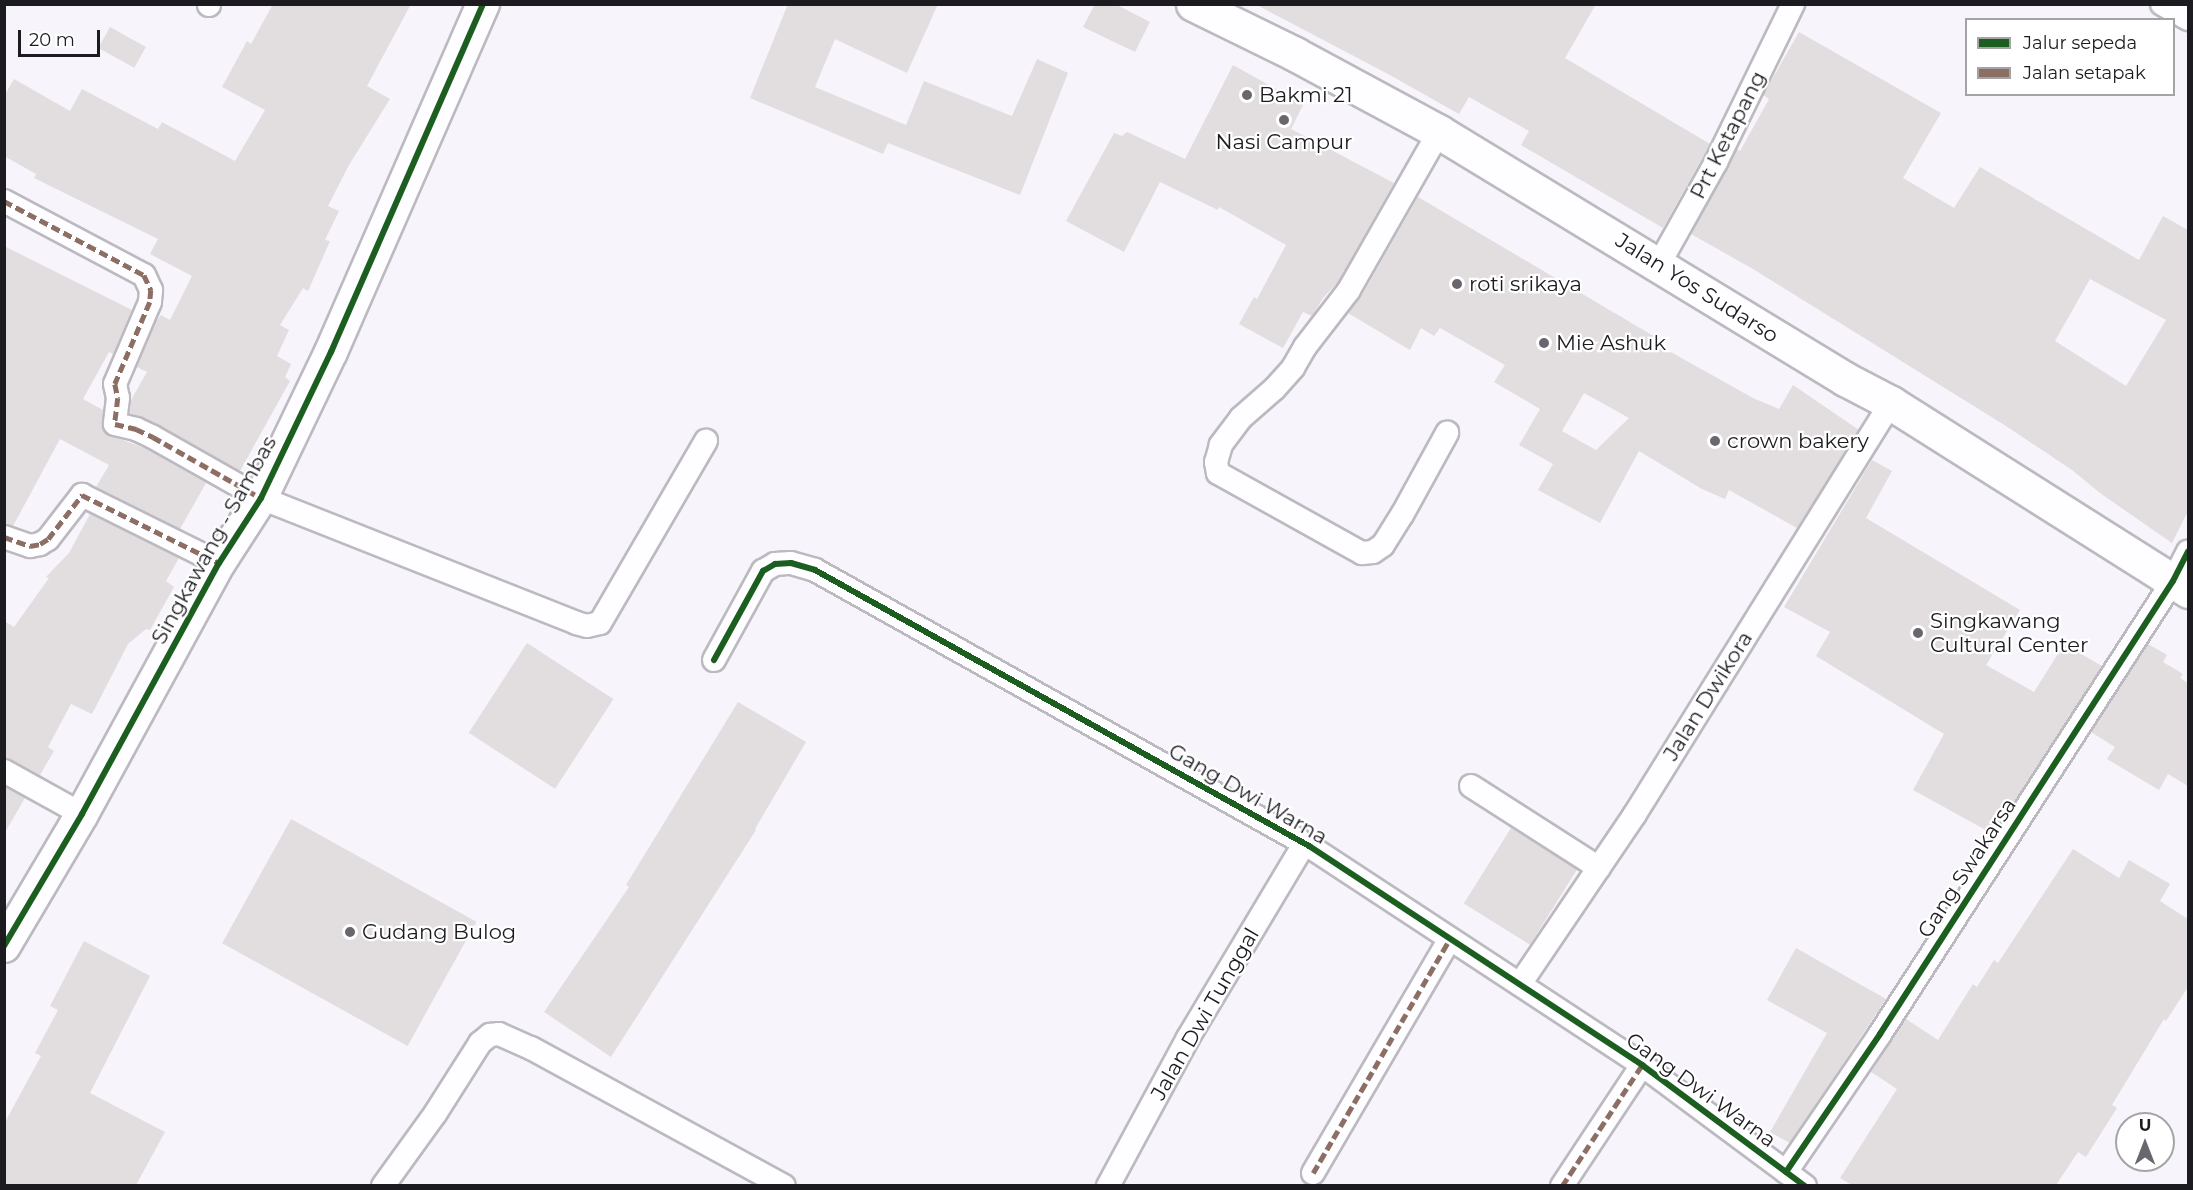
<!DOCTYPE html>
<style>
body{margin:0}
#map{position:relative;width:2193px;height:1190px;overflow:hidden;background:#f7f4fc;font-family:Montserrat,sans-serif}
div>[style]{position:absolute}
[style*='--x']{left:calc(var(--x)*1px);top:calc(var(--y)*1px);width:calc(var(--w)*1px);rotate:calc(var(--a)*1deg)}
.building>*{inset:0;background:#e2ddde;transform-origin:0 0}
.roads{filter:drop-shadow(2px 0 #bcbac0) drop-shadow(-2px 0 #bcbac0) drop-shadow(0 2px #bcbac0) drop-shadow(0 -2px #bcbac0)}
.street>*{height:22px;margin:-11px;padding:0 11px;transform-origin:11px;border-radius:11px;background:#fefdff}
.secondary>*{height:32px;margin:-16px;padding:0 16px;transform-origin:16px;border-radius:16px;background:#fefdff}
.primary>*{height:33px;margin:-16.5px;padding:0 16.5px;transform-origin:16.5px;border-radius:16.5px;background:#fefdff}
.quiet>*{height:4.5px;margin-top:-2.25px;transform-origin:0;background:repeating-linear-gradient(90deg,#8d6e63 0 9px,transparent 0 13.5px)}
.cycleway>*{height:6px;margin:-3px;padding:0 3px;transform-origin:3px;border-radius:3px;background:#1b5e20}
.dots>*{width:16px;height:16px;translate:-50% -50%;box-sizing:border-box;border:3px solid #fff;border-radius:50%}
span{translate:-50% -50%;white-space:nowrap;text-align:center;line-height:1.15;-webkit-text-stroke:4.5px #fff;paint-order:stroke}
.poi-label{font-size:21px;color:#1c1b20}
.left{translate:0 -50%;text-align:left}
.street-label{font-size:21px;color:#1c1b20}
.frame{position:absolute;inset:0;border:6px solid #1c1b20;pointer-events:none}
.legend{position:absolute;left:1965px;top:18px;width:210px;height:78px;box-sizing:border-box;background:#fff;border:2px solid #a4a4a6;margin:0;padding:8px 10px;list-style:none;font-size:18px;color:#1c1b20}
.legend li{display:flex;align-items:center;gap:12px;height:30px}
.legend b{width:30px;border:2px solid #a4a4a6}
.north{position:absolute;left:2115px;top:1112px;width:60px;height:60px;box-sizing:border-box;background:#fff;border:2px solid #a4a4a6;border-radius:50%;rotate:0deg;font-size:16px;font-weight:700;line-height:24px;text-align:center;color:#1c1b20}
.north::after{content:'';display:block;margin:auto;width:21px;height:27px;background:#69676d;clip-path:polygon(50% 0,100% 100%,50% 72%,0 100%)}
.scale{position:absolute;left:18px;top:30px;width:82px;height:27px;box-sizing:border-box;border:3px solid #1c1b20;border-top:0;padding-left:8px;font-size:18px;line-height:21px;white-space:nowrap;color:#1c1b20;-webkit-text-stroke:4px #fff;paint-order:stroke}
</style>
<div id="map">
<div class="building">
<div style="clip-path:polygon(273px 4px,411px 4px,367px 86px,390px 99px,349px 165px,328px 206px,339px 211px,325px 240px,330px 241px,308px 291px,303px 288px,280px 325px,289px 330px,277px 356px,291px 364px,285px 377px,290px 381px,240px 471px,159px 425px,130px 414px,131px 400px,147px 372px,137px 367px,156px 322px,161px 315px,170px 320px,192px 276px,150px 254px,158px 239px,34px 178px,36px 174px,4px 156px,4px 96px,14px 79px,70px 111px,82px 89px,158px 129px,162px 122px,235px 161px,265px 110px,222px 87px,247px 41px,251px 44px)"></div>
<div style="clip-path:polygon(788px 4px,938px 4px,907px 73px,835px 39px,815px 87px,906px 125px,924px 81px,1012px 116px,1037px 59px,1068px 73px,1020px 195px,888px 143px,883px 154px,750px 98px)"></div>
<div style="clip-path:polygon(1095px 4px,1115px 4px,1150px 22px,1135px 52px,1083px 27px)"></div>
<div style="clip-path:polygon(1255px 4px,1596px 4px,1565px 58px,1710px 144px,1663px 228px,1521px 145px,1529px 131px,1469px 97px,1459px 114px,1388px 74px)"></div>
<div style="left:110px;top:27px;width:41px;height:24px;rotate:29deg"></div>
<div style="clip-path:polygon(evenodd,1799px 32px,1941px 113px,1903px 178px,1954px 208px,1980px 167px,2139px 260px,2163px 216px,2188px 230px,2188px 511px,2172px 543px,2100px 493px,2072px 470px,2006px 426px,1753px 269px,1691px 234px,1737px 149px,1740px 151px,1769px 99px,1763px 95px,1799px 32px,2090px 279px,2166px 320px,2126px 386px,2055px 341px,2090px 279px)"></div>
<div style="clip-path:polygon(1233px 65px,1285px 94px,1286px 92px,1305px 101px,1291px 129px,1394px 183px,1338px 282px,1323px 298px,1312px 316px,1303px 312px,1283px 348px,1239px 324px,1254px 297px,1257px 299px,1286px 245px,1219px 207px,1218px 210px,1160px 182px,1124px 252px,1066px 221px,1114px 133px,1122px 136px,1127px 132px,1185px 159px)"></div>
<div style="clip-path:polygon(evenodd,1418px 197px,1662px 341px,1660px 346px,1753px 398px,1779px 409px,1793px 385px,1859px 430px,1797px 528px,1729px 490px,1725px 499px,1702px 489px,1639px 451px,1600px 523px,1538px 490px,1553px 464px,1519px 445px,1540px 409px,1494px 382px,1505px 365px,1440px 328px,1434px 336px,1421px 328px,1410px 350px,1348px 313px,1361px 297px,1418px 197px,1584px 393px,1629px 418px,1596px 450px,1562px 431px,1584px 393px)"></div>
<div style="clip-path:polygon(4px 246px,132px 310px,113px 354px,109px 352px,83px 399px,103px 410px,102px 428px,107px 434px,147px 449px,206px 483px,180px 529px,96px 487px,109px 465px,60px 439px,13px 526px,4px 524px)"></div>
<div style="clip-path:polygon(1872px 460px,1892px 471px,1866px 518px,2020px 610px,1986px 665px,2034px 692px,2064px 644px,2102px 666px,1993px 834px,1913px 790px,1944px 734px,1816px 656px,1830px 632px,1784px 607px)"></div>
<div style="clip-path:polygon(90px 514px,179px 558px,166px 581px,174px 587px,150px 630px,146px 629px,128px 644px,92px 714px,71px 704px,48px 747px,54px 751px,40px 775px,4px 758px,4px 621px,14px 627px,49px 578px,46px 577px,69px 553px)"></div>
<div style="left:527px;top:643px;width:103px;height:107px;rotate:33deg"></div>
<div style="clip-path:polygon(2148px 644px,2167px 655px,2163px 662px,2183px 674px,2180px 678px,2188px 683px,2188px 786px,2168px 774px,2159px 790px,2107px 759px,2115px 747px,2091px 732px)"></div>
<div style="clip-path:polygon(738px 702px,806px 742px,755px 829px,756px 830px,611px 1057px,544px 1012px,629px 887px,626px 885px)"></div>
<div style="clip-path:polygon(4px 787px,25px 798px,4px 834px)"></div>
<div style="left:291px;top:819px;width:212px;height:142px;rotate:29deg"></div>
<div style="left:1511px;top:828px;width:78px;height:89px;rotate:32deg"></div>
<div style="clip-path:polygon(2073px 849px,2119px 878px,2129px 860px,2170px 884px,2160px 901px,2188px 919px,2188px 987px,2166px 1021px,2164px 1019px,2112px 1105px,2117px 1108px,2086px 1157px,2078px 1152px,2056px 1185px,1852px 1185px,1840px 1178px,1897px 1089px,1871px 1072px,1906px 1019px,1938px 1040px,1973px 984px,1977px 987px,1994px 960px,1998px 963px)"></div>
<div style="clip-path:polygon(84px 941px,150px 976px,90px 1093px,165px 1132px,136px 1185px,4px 1185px,4px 1124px,41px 1056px,35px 1053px,58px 1010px,50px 1006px)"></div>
<div style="clip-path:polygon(1796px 948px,1886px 999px,1790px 1143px,1770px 1132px,1827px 1033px,1767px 1000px)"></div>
</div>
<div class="roads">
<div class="street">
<div style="--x:2162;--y:4;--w:30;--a:30"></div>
<div style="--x:209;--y:5;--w:1;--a:-90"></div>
<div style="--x:1439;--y:132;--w:182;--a:119.7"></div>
<div style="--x:1349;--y:290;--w:72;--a:127.7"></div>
<div style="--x:1305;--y:347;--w:24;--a:120"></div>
<div style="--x:1293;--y:368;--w:28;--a:132"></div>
<div style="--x:1274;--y:389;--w:44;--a:138.7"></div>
<div style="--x:1241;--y:418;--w:34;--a:127"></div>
<div style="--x:1221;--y:445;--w:18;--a:106"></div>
<div style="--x:1216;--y:462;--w:11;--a:80"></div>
<div style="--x:1218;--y:473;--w:165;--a:29.1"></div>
<div style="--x:1362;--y:553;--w:11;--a:-5"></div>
<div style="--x:1373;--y:552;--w:12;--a:-35"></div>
<div style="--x:1383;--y:545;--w:36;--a:-58"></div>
<div style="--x:1402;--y:515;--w:94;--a:-61.2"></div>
<div style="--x:4;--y:201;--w:158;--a:27.9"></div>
<div style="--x:144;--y:275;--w:17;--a:65"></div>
<div style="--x:151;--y:290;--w:12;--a:95"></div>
<div style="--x:150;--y:302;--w:89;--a:113.1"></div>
<div style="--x:115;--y:384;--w:14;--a:78"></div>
<div style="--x:118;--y:398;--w:26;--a:97"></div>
<div style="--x:115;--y:424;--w:22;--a:13"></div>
<div style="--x:136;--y:429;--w:19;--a:25"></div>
<div style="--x:153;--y:437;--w:124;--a:29.5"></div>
<div style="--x:261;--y:498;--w:339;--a:21.6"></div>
<div style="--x:576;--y:623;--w:11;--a:15"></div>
<div style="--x:587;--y:626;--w:13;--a:-13"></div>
<div style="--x:600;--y:623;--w:211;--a:-59.8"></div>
<div style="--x:1659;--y:264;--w:117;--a:-60.8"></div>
<div style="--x:1716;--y:162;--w:176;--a:-64"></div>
<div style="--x:4;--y:537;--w:28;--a:19"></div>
<div style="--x:30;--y:546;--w:10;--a:-11"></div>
<div style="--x:40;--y:544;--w:9;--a:-32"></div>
<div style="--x:48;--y:539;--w:56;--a:-52.3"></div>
<div style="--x:82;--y:495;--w:153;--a:26.4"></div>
<div style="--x:714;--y:660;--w:102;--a:-61.2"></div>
<div style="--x:763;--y:571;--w:14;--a:-30"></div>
<div style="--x:775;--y:564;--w:16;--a:-4"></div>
<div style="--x:791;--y:563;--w:25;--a:16"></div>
<div style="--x:815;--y:570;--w:566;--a:29.19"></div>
<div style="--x:1309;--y:846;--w:399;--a:33.3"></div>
<div style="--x:1642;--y:1065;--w:203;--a:36.6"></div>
<div style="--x:4;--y:771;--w:89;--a:28.9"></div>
<div style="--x:1471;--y:786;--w:152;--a:32.6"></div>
<div style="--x:1520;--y:984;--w:205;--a:-55.9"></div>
<div style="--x:1635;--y:814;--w:484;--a:-58.1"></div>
<div style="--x:1786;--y:1172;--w:167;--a:-55.7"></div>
<div style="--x:1880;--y:1034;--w:539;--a:-57.11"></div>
<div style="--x:2173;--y:581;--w:33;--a:-63"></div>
<div style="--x:1313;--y:1173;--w:271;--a:-59.7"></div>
<div style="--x:383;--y:1186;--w:89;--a:-54.2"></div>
<div style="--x:435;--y:1114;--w:84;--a:-57.6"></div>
<div style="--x:480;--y:1043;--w:13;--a:-39"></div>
<div style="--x:490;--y:1035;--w:9;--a:-6"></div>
<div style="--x:499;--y:1034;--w:35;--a:24"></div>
<div style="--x:531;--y:1048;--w:288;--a:28.6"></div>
<div style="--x:1108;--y:1186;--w:168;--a:-61.6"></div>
<div style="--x:1188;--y:1038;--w:226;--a:-59.1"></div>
<div style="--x:1562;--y:1186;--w:145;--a:-56.5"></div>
</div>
<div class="secondary">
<div style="--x:4;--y:946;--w:153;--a:-59.4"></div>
<div style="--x:82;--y:814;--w:286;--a:-61.4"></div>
<div style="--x:219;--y:563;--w:77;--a:-57.1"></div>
<div style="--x:261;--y:498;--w:162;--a:-64.4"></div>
<div style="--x:331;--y:352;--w:380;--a:-66.4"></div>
</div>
<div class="primary">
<div style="--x:1193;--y:4;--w:114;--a:26.1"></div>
<div style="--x:1295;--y:54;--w:164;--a:28.4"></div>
<div style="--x:1439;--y:132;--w:475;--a:31.3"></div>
<div style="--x:1845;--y:379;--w:52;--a:27.6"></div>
<div style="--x:1891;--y:403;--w:352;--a:32.3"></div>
</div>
</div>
<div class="quiet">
<div style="--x:4;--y:201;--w:158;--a:27.9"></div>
<div style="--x:144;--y:275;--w:17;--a:65"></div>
<div style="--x:151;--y:290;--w:12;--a:95"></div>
<div style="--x:150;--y:302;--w:89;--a:113.1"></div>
<div style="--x:115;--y:384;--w:14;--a:78"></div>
<div style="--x:118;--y:398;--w:26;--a:97"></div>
<div style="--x:115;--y:424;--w:22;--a:13"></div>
<div style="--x:136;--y:429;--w:19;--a:25"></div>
<div style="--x:153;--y:437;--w:124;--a:29.5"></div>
<div style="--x:4;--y:537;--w:28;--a:19"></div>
<div style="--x:30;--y:546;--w:10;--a:-11"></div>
<div style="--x:40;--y:544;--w:9;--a:-32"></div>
<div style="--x:48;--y:539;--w:56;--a:-52.3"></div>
<div style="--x:82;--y:495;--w:153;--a:26.4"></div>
<div style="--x:1313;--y:1173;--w:271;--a:-59.7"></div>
<div style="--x:1562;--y:1186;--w:145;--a:-56.5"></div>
</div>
<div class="cycleway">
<div style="--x:714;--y:660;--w:102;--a:-61.2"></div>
<div style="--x:763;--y:571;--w:14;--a:-30"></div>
<div style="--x:775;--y:564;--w:16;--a:-4"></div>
<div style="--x:791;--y:563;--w:25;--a:16"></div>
<div style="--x:815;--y:570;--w:566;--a:29.19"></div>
<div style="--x:1309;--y:846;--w:399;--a:33.3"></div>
<div style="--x:1642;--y:1065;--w:203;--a:36.6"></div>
<div style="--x:4;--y:946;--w:153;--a:-59.4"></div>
<div style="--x:82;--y:814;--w:286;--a:-61.4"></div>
<div style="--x:219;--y:563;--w:77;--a:-57.1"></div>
<div style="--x:261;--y:498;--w:162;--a:-64.4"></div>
<div style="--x:331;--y:352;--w:380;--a:-66.4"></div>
<div style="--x:1786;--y:1172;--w:167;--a:-55.7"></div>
<div style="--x:1880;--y:1034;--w:539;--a:-57.11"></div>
<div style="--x:2173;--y:581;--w:33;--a:-63"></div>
</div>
<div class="dots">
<div style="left:1247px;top:95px;background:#69676d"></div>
<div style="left:1284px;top:120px;background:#69676d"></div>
<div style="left:1457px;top:284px;background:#69676d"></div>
<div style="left:1544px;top:343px;background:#69676d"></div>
<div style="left:1715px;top:441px;background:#69676d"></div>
<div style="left:1918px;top:633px;background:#69676d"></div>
<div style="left:350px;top:932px;background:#69676d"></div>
</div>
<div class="poi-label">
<span class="left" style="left:1259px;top:95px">Bakmi 21</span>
<span style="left:1284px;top:142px">Nasi Campur</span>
<span class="left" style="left:1469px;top:284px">roti srikaya</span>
<span class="left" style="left:1556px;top:343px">Mie Ashuk</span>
<span class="left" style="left:1727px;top:441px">crown bakery</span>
<span class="left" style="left:1930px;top:633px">Singkawang<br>Cultural Center</span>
<span class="left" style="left:362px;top:932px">Gudang Bulog</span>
</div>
<div class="street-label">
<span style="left:1728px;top:135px;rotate:-63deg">Prt Ketapang</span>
<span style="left:1697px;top:288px;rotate:32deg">Jalan Yos Sudarso</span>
<span style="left:214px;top:540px;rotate:-61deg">Singkawang - Sambas</span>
<span style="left:1708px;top:696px;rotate:-58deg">Jalan Dwikora</span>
<span style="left:1248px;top:794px;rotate:30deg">Gang Dwi Warna</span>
<span style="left:1967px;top:868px;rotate:-57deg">Gang Swakarsa</span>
<span style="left:1205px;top:1014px;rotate:-60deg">Jalan Dwi Tunggal</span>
<span style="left:1701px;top:1090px;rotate:36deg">Gang Dwi Warna</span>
</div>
<div class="frame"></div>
<ul class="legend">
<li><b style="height:8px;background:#1b5e20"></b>Jalur sepeda</li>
<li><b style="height:8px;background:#8d6e63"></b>Jalan setapak</li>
</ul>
<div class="north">U</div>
<div class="scale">20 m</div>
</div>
